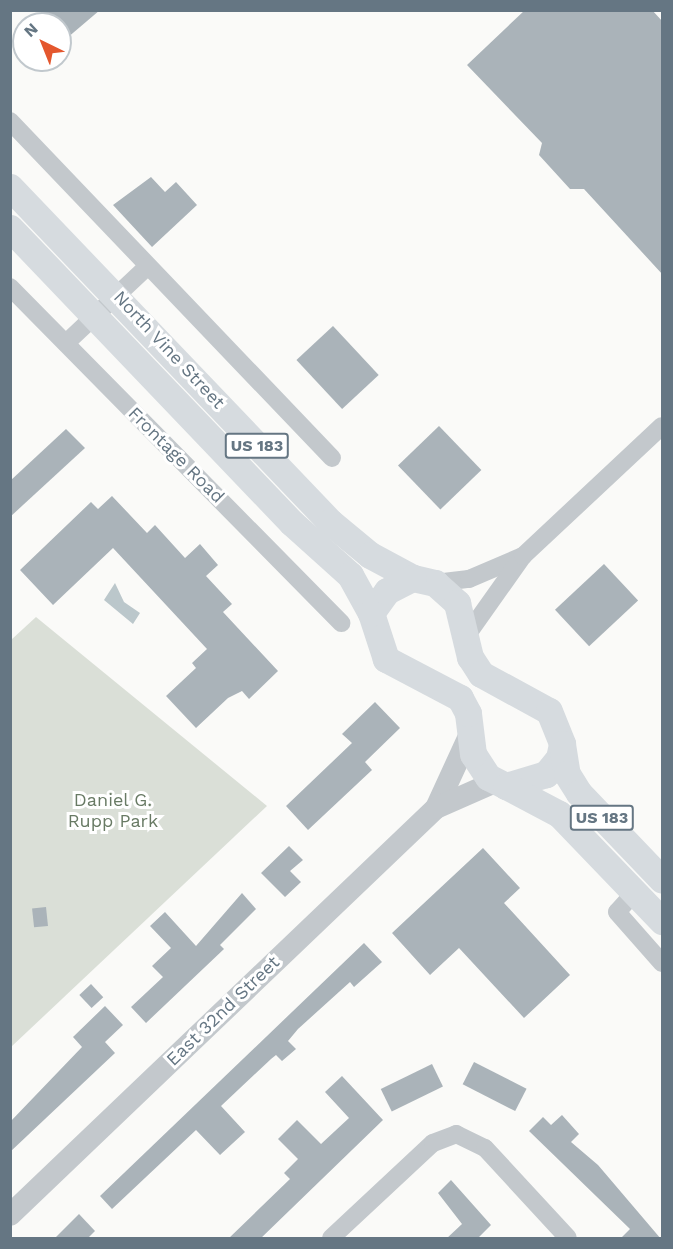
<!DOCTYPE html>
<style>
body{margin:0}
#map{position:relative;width:673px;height:1249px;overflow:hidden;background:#fafaf8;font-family:"Work Sans",sans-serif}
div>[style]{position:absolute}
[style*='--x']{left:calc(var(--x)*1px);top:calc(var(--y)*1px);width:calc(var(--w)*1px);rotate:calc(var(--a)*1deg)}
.green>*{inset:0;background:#dadfd7}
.water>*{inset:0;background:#bbc7cb}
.building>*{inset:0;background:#aab3b9;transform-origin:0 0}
.minor>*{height:18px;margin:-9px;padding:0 9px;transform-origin:9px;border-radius:9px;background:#c3c8cc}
.tertiary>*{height:22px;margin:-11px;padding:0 11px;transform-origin:11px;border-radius:11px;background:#c3c8cc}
.primary>*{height:27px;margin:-13.5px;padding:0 13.5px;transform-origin:13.5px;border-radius:13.5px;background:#d6dbdf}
span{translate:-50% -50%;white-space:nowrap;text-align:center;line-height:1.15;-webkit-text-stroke:6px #fff;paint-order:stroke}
.shield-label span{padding:2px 4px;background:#fff;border:2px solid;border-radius:4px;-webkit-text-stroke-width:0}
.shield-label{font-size:16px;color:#657683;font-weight:700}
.street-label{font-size:18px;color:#657683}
.park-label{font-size:18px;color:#687a64}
.frame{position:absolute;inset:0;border:12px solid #657683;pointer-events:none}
.north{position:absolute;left:12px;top:12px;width:60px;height:60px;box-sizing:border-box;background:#fff;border:2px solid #c1c8cd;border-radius:50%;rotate:317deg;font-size:16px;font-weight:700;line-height:24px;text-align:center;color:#657683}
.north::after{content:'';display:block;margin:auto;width:21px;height:27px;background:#e4572e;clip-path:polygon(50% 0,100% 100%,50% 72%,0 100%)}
</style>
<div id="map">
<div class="green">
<div style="clip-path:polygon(36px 617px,267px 806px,11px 1047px,11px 640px)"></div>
</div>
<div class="water">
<div style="clip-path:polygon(115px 583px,124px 602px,140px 613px,133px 624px,104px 600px)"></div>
</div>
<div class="building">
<div style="clip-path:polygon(44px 10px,100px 10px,60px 44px,60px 24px,30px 24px)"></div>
<div style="clip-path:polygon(525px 10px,652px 10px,663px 22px,663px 275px,584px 189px,570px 189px,539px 155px,542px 143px,467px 65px)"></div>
<div style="clip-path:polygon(151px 177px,165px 192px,176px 182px,197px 205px,152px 247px,113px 205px)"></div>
<div style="left:333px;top:326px;width:67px;height:50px;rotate:47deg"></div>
<div style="left:439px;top:426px;width:61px;height:57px;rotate:46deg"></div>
<div style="clip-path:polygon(66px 429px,85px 448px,10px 517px,10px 481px)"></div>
<div style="clip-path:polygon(112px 496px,147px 533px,155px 525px,185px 558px,200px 544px,218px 565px,206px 576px,232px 604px,223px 612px,278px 671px,249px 699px,242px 691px,228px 698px,196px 728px,166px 696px,196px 668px,192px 663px,207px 649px,113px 548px,53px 605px,20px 570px,91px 502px,98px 509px)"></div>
<div style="left:604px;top:564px;width:50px;height:67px;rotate:47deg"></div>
<div style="clip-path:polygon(375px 702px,400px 728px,365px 762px,372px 770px,308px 830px,286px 806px,352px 743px,342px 734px)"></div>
<div style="clip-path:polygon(289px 846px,303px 860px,290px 871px,301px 882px,285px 897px,261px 873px)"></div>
<div style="clip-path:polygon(483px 848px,520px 888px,504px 903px,570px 975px,524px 1018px,459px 948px,430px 975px,392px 933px)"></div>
<div style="clip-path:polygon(242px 893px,256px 909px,220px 945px,224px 949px,146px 1023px,131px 1007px,163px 977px,152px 966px,171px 948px,150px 926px,165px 912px,196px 946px)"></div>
<div style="left:46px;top:907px;width:19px;height:14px;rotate:84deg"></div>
<div style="clip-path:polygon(364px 943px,382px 962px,354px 987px,350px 982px,298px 1029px,288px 1041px,296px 1049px,282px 1061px,276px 1055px,271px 1059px,221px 1106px,245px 1132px,220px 1155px,196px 1130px,112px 1209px,100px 1196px)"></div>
<div style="left:91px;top:984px;width:18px;height:16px;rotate:47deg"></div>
<div style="clip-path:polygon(105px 1006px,123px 1025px,105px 1042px,115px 1053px,10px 1152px,10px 1122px,82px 1047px,73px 1037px)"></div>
<div style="left:474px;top:1062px;width:59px;height:25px;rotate:27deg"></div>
<div style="left:432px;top:1064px;width:25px;height:57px;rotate:64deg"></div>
<div style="clip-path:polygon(342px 1076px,383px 1120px,260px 1239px,228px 1239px,290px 1179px,284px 1173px,298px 1159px,278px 1139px,297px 1120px,321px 1144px,349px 1118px,325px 1092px)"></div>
<div style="clip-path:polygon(562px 1115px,579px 1134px,571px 1142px,598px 1165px,661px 1239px,620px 1239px,630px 1229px,529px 1131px,543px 1117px,551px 1125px)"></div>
<div style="clip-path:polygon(451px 1180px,491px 1225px,477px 1239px,446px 1239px,462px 1224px,438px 1193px)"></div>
<div style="clip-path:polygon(79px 1214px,95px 1231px,87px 1239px,54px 1239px)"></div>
</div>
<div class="minor">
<div style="--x:10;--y:121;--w:466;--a:46.3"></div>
<div style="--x:10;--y:287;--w:472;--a:45.4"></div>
<div style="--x:66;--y:343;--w:111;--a:-43.2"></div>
<div style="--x:435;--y:583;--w:34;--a:-7"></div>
<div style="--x:469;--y:579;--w:59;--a:-23.1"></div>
<div style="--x:467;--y:635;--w:97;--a:-54.7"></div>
<div style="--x:523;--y:556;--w:190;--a:-43.1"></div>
<div style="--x:636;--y:891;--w:28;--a:132"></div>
<div style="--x:617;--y:912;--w:68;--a:48.6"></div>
<div style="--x:331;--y:1238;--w:139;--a:-43"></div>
<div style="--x:433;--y:1143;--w:25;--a:-21"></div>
<div style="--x:456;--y:1134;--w:32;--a:26"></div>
<div style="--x:485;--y:1148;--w:122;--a:47.3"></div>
</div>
<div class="tertiary">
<div style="--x:436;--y:808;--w:81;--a:-65.3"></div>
<div style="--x:10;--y:1215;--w:589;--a:-43.69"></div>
<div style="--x:436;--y:808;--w:64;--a:-23.8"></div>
</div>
<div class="primary">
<div style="--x:10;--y:187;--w:463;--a:46.3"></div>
<div style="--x:330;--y:522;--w:52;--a:39.5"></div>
<div style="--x:370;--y:555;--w:49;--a:28.1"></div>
<div style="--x:10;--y:228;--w:408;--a:46.3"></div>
<div style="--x:292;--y:523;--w:78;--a:41.9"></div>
<div style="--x:350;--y:575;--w:43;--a:61.1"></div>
<div style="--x:413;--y:578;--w:23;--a:13"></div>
<div style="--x:435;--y:583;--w:30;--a:42"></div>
<div style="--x:457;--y:603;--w:56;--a:76.5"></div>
<div style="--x:470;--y:657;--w:20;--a:57"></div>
<div style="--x:481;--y:674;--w:77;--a:28.6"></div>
<div style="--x:549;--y:711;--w:35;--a:68"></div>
<div style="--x:562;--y:744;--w:14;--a:102"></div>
<div style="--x:559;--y:758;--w:21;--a:129"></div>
<div style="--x:546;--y:774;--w:42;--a:163.3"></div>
<div style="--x:506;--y:786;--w:20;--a:-153"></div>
<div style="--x:488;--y:777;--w:27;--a:-123"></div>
<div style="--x:473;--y:754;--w:41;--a:-97"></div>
<div style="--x:468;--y:713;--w:17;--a:-118"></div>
<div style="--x:460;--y:698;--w:84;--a:-152.2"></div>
<div style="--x:386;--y:659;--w:48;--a:-108.1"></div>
<div style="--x:371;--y:613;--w:27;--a:-54"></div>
<div style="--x:387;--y:591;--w:29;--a:-27"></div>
<div style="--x:562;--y:744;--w:30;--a:81"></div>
<div style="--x:567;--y:774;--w:22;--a:58"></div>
<div style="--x:579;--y:793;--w:120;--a:46.3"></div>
<div style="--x:506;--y:786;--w:60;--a:27.8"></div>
<div style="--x:559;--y:814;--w:149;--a:46.1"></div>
</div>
<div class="shield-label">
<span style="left:257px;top:446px">US 183</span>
<span style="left:602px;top:818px">US 183</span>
</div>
<div class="street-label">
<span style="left:169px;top:350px;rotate:47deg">North Vine Street</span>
<span style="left:176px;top:455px;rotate:45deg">Frontage Road</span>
<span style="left:223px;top:1011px;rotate:-44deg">East 32nd Street</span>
</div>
<div class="park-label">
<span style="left:113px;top:811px">Daniel G.<br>Rupp Park</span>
</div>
<div class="frame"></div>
<div class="north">N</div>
</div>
